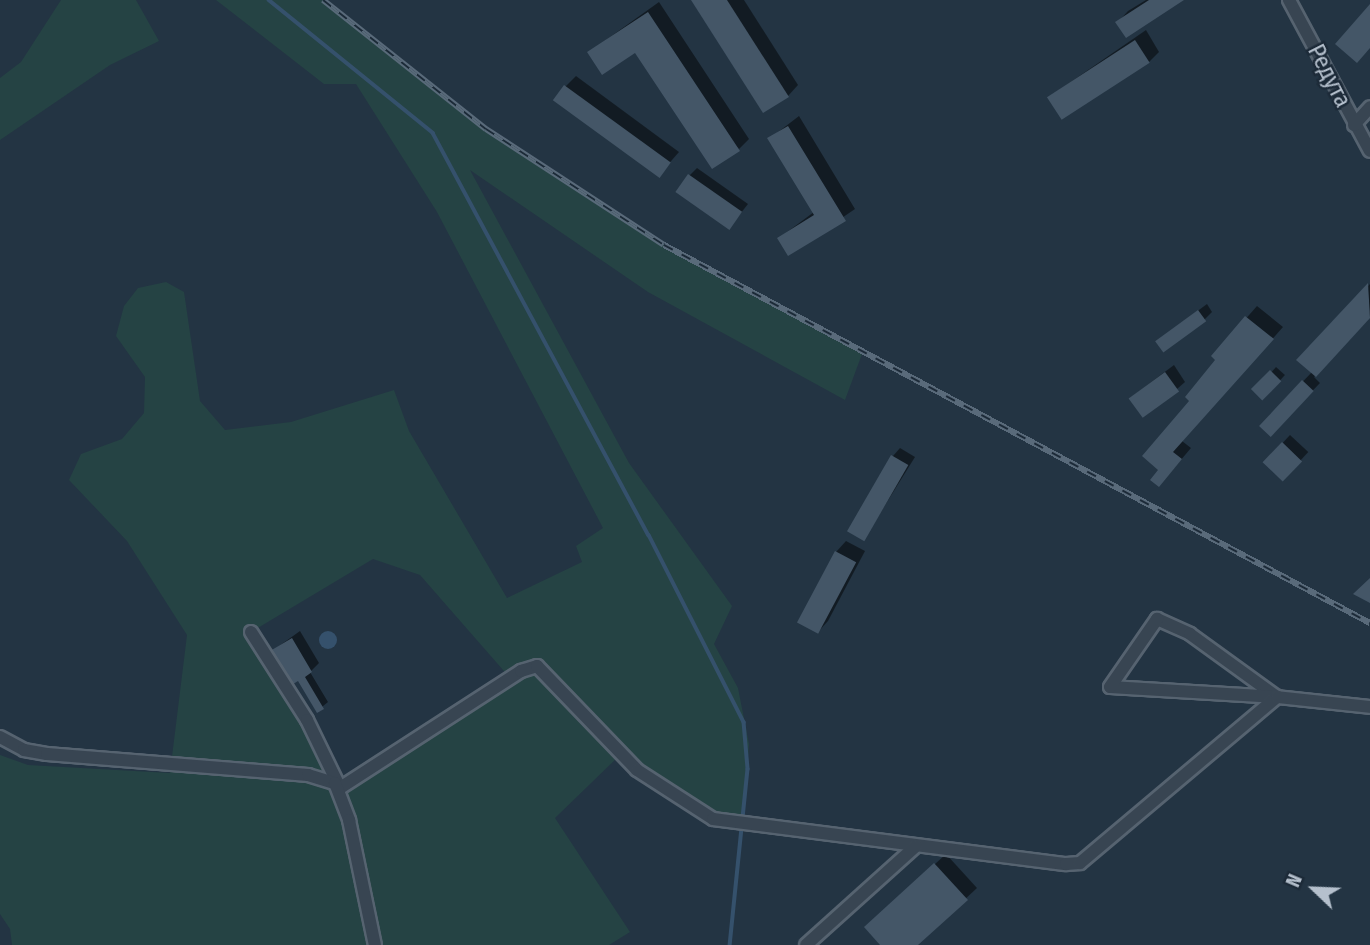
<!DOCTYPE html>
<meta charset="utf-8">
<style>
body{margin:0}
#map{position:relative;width:1370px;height:945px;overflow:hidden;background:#233443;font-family:"Fira Sans Condensed",sans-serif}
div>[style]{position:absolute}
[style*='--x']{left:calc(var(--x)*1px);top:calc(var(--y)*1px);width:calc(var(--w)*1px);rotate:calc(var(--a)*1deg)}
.green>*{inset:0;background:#254344}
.water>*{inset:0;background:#35516c}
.round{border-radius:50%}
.shadow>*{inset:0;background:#0007;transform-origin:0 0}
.stream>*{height:3.5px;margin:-1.75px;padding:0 1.75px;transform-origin:1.75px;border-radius:1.75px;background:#35516c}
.building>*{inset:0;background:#445667;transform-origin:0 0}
.roads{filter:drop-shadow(2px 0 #566370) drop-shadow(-2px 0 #566370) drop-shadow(0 2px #566370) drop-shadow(0 -2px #566370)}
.minor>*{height:12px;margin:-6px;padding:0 6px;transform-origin:6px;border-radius:6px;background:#384552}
.rail>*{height:6px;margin-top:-3px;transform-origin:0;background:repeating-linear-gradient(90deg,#1c2a38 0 10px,#596a7a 0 20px);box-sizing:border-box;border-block:2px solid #596a7a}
span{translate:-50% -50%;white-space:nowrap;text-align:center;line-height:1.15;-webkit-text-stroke:5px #1c2a38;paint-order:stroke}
.street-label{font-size:24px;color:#b5c0cd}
.north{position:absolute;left:1279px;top:854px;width:70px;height:70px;-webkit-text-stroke:5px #1c2a38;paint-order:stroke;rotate:293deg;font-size:19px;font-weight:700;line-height:28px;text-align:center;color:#b5c0cd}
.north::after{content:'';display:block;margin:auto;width:24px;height:32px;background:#b5c0cd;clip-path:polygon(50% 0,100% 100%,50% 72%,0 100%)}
</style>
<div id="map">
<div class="green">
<div style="clip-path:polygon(61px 0,136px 0,159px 41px,110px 65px,0 140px,0 78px,21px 62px)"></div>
<div style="clip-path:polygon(evenodd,216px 0,323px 0,486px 129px,566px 182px,664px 245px,862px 354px,845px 400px,648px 292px,470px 170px,629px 463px,732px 606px,714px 644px,738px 688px,749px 744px,743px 823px,730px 822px,620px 755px,555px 818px,630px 932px,609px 945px,12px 945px,10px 929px,0 914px,0 755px,28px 765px,170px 773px,187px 635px,127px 541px,69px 480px,81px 454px,122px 439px,144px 413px,145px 377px,116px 336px,124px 306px,138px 288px,166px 282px,184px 292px,200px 401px,225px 430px,291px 422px,394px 390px,409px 431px,507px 598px,582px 562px,576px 546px,603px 528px,437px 212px,356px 84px,324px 84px,216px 0,373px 559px,420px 575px,510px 678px,340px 788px,251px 632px,373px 559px)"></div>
</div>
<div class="water">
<div class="round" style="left:319px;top:631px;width:18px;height:18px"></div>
</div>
<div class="shadow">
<div style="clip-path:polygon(693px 0,744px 0,798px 85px,788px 96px)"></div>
<div style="clip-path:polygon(1146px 0,1181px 0,1118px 22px,1128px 11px)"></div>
<div style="clip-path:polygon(659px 2px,749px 139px,739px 149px,635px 50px,589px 52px)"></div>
<div style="clip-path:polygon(1146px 30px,1159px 52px,1149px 62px,1049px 97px)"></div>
<div style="clip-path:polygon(576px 76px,679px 152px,658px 176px,565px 87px)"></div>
<div style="clip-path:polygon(799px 116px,855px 209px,789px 254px,779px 238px,814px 212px,769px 139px)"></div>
<div style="clip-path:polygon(697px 168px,748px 204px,729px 228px,689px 176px)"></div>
<div style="clip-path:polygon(1370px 284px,1370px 317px,1314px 377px,1320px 383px,1271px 434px,1261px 425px,1312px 372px,1299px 360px)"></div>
<div style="clip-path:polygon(1207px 304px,1212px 312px,1205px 319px,1157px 341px)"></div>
<div style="clip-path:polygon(1257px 306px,1283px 327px,1182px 441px,1191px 448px,1169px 474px,1161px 470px,1218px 360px,1213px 356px)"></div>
<div style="clip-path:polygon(1174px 365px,1185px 382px,1177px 389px,1130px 398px)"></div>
<div style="left:1276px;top:367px;width:12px;height:32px;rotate:42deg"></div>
<div style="left:1290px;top:435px;width:25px;height:36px;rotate:43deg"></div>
<div style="clip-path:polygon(900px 448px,915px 457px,864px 539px,893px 456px)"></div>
<div style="clip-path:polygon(846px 541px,865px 551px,828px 621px,818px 632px,836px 552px)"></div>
<div style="clip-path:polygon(300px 631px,319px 663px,310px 672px,328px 702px,317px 711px,298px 679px,272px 651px)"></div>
<div style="clip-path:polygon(946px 854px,977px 888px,916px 945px,883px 945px,877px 917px)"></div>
</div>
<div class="stream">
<div style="--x:269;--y:0;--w:211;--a:39"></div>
<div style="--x:433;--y:133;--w:456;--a:61.8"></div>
<div style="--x:649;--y:535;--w:210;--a:63.1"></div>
<div style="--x:744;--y:722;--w:47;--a:85.1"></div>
<div style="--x:748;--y:769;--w:177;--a:95.8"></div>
</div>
<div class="building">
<div style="clip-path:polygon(691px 0,727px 0,789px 97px,763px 113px)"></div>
<div style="clip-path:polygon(1149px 0,1184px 0,1126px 38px,1115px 22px)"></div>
<div style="clip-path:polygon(1370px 4px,1370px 48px,1357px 63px,1335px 44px)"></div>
<div style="clip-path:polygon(648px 12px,740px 151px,712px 169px,635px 53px,602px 75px,587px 52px)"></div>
<div style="left:1135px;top:40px;width:27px;height:105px;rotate:57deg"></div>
<div style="left:564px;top:85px;width:132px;height:19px;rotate:36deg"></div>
<div style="clip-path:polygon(788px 126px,846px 221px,788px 256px,777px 238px,814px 215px,767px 138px)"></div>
<div style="left:688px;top:174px;width:66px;height:22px;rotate:35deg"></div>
<div style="clip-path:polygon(1368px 283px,1370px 318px,1316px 377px,1296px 360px)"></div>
<div style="left:1198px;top:310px;width:14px;height:53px;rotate:54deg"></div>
<div style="clip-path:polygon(1245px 316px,1274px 339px,1173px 452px,1182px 459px,1159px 487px,1150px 480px,1158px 470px,1142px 456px,1189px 401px,1185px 397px,1215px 360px,1211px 356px)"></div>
<div style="left:1270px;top:370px;width:16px;height:27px;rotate:45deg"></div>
<div style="left:1165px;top:372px;width:24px;height:45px;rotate:54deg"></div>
<div style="left:1302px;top:380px;width:16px;height:63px;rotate:43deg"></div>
<div style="left:1282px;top:442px;width:28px;height:28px;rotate:44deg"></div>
<div style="left:891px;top:455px;width:20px;height:88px;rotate:30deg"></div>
<div style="left:835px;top:551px;width:24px;height:81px;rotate:28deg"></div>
<div style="clip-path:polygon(1370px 578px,1370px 603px,1353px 594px)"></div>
<div style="clip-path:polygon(292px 638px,312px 672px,305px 677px,324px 709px,317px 713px,298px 681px,290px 686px,270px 651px)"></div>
<div style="clip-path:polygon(934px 863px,968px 900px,918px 945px,880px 945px,864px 927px)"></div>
</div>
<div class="roads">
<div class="minor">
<div style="--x:1289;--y:0;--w:171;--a:61.8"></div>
<div style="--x:1354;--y:125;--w:24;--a:-48"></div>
<div style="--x:1157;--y:619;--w:36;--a:24"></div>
<div style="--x:1190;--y:634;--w:107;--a:35.9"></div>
<div style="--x:1277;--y:697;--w:167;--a:-176.6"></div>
<div style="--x:1110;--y:687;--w:83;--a:-55.3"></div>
<div style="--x:251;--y:632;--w:104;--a:57.5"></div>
<div style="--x:307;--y:720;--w:76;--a:64.1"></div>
<div style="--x:340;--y:788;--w:216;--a:-32.9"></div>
<div style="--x:521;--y:671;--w:17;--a:-17"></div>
<div style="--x:537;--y:666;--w:144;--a:46.1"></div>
<div style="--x:637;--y:770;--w:90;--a:32.8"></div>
<div style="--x:713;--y:819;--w:356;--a:7.3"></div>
<div style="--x:1066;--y:864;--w:14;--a:-4"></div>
<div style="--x:1080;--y:863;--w:258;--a:-40.1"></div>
<div style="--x:1277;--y:697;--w:94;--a:6.1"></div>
<div style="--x:0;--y:737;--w:27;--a:28"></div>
<div style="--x:24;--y:750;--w:23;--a:10"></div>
<div style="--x:47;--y:754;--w:262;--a:4.6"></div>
<div style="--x:308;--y:775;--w:28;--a:17"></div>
<div style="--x:335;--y:783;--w:40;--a:69"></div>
<div style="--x:349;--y:820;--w:128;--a:78.3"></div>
<div style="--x:806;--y:945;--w:148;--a:-42"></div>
</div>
</div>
<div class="rail">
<div style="--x:323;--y:0;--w:208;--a:38.4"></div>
<div style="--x:486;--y:129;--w:212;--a:33.1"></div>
<div style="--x:664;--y:245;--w:801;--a:28.17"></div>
</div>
<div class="street-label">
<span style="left:1329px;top:76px;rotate:63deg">Редута</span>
</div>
<div class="north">N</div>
</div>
